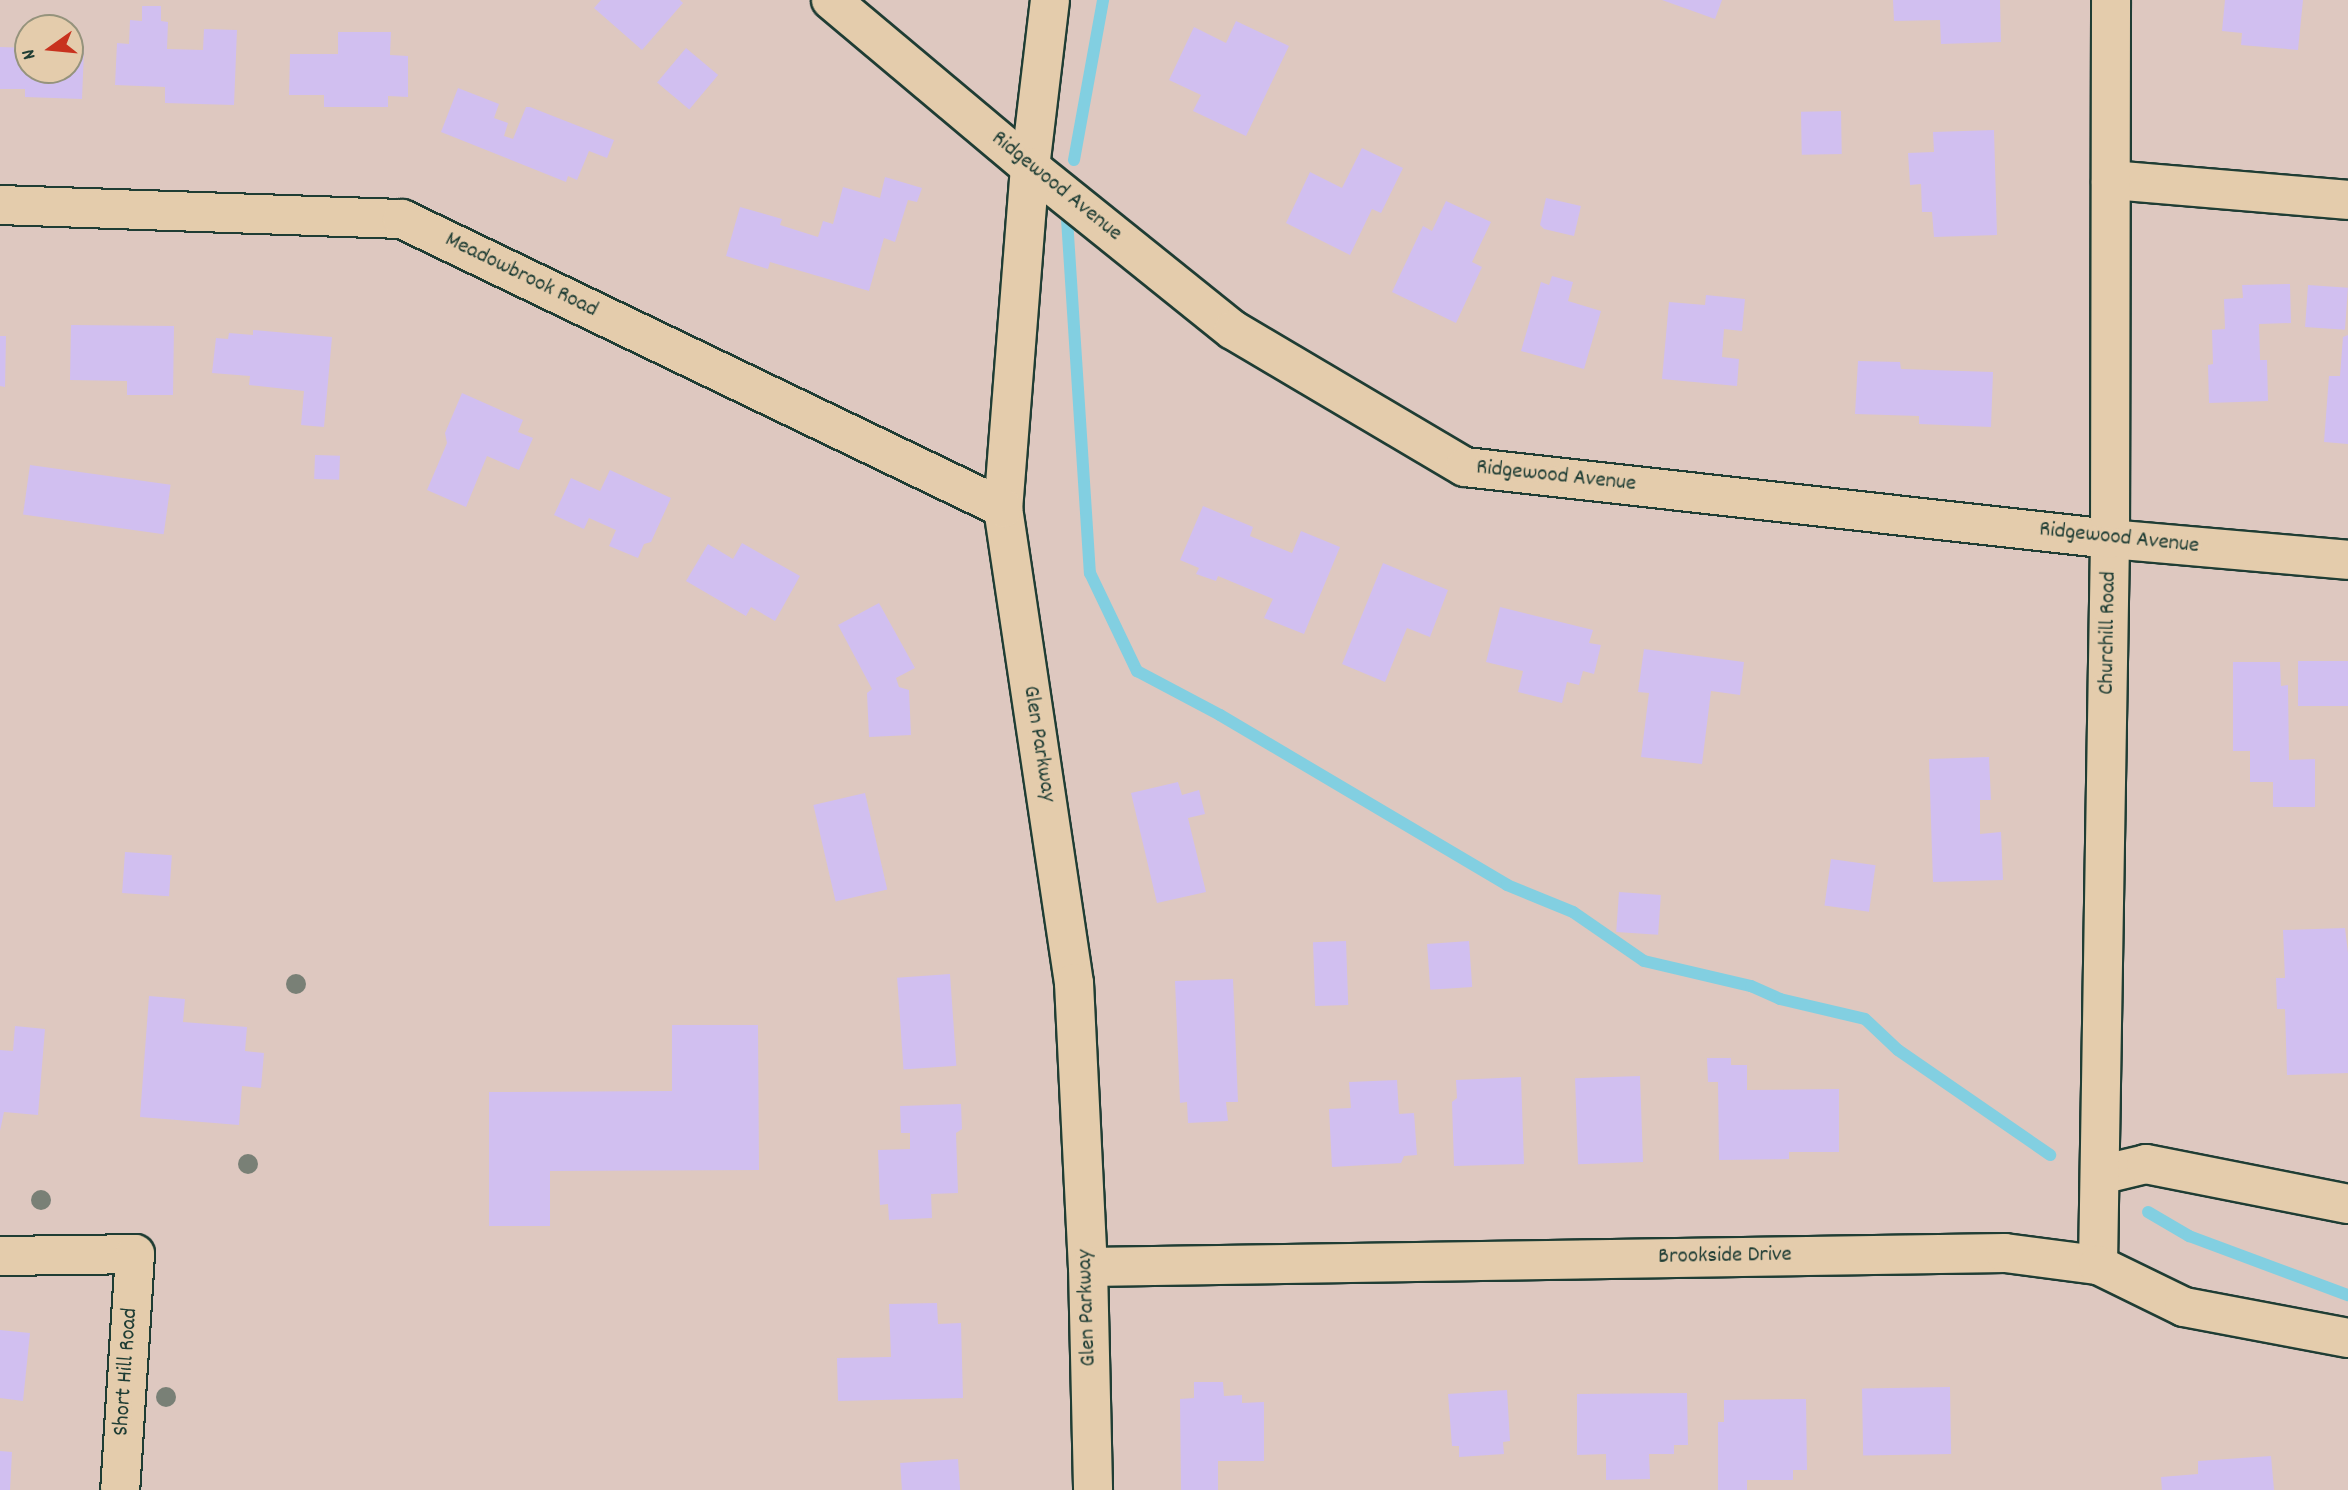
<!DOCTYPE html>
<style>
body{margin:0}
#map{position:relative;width:2348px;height:1490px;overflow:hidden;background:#dec8c0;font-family:Dekko,sans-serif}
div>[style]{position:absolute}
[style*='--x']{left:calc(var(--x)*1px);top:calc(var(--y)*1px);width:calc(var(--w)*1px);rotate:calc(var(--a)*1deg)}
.stream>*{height:12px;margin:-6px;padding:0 6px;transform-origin:6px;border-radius:6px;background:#82cfe1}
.building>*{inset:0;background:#d1bff0;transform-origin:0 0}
.roads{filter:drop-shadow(2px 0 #1f3d34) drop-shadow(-2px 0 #1f3d34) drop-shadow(0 2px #1f3d34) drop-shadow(0 -2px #1f3d34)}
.minor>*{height:38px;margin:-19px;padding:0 19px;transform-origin:19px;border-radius:19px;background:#e4ccac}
.trees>*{width:20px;height:20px;margin:-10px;border-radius:50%;background:#798076}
span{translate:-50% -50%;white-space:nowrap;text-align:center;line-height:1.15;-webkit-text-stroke:7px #e4ccac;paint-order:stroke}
.street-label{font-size:23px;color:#1f3d34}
.north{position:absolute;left:14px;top:14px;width:70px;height:70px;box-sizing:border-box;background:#e4ccac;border:2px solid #95937c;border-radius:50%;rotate:255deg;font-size:19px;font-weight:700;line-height:28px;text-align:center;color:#1f3d34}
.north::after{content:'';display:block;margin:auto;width:24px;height:32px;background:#c8321e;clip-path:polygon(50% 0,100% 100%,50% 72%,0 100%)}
</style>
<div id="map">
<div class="stream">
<div style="--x:1074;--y:160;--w:163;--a:-79.7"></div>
<div style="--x:1067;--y:219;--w:355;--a:86.3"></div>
<div style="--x:1090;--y:573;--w:109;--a:64.4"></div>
<div style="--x:1137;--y:671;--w:94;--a:27.9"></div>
<div style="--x:1220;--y:715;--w:334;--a:30.6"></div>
<div style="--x:1507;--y:885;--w:71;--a:22.2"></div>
<div style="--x:1573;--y:912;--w:86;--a:34.6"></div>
<div style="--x:1644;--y:961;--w:110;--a:13.2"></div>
<div style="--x:1751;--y:986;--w:32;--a:24"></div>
<div style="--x:1780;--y:999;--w:87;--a:13.2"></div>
<div style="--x:1865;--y:1019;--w:45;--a:43.2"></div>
<div style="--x:1898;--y:1050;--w:185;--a:34.6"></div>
<div style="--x:2148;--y:1212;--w:48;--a:30.3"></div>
<div style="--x:2189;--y:1236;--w:170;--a:20.4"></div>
</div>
<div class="building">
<div style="clip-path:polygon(601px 0,680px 0,683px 3px,642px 50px,594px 8px)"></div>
<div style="clip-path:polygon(1662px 0,1722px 0,1715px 19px)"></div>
<div style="clip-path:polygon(1893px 0,2000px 0,2001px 42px,1941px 44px,1940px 20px,1894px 21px)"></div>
<div style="clip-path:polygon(2225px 0,2303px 0,2298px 50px,2241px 45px,2242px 33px,2222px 31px)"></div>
<div style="clip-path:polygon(142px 6px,161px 6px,161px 21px,168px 22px,167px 49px,203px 50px,204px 29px,237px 30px,234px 105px,165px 103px,165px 87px,115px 85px,117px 43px,129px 44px,130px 20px,142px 21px)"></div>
<div style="clip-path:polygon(1236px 21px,1289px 46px,1246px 136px,1193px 111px,1201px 95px,1169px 80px,1194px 27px,1226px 43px)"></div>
<div style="clip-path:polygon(338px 32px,391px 32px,390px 55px,408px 56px,408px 97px,388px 96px,388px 107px,324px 107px,324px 95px,289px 95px,290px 54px,338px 54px)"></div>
<div style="clip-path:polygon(0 47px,28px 48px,28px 70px,70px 70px,70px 50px,84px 50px,82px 99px,25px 97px,25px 89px,0 89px)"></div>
<div style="left:686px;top:48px;width:42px;height:45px;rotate:40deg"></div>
<div style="clip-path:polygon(458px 88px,499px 104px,494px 118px,508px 123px,504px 136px,513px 139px,526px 107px,530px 107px,614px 140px,607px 158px,589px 151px,577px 180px,568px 176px,566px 182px,441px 132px)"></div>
<div style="left:1841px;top:111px;width:43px;height:40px;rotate:89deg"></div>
<div style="clip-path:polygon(1994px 130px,1997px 235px,1934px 237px,1932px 212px,1922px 212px,1921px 184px,1910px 185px,1908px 153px,1934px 152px,1933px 132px)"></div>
<div style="clip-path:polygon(1362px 148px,1403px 168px,1381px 213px,1372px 209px,1350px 255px,1286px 223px,1310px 172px,1342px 188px)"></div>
<div style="clip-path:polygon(885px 177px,922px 188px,917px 202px,908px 200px,895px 242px,884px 238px,869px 291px,770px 262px,768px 269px,726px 256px,740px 207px,782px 219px,780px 225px,818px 237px,823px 221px,833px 224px,843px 187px,880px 198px)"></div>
<div style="clip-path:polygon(1546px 198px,1581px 206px,1574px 236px,1544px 229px,1540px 225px)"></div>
<div style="clip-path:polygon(1446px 201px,1491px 222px,1472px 262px,1482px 267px,1456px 323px,1392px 292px,1423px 226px,1432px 231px)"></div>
<div style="clip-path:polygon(1552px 276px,1573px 282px,1568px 301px,1601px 311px,1584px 369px,1521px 351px,1541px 282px,1549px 285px)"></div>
<div style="clip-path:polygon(2290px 284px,2291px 323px,2259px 324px,2260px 360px,2267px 360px,2268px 401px,2209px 403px,2208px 365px,2213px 364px,2212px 330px,2225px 329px,2224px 299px,2243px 298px,2242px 285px)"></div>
<div style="left:2308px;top:285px;width:40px;height:42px;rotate:4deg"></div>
<div style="clip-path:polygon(1706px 295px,1745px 299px,1742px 331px,1724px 329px,1722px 357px,1739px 359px,1737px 386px,1662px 379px,1669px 302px,1705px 305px)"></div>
<div style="clip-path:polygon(71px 325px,174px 326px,173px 395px,127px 395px,127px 381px,70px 380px)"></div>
<div style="clip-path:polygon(253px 330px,332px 337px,324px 427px,301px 425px,304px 391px,249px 385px,250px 376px,212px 373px,216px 338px,228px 339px,229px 333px,253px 335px)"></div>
<div style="clip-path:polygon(2348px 335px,2348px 444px,2324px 442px,2329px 376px,2340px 376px,2343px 337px)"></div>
<div style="clip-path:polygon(0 336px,6px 336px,5px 387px,0 386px)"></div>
<div style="clip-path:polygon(1858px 361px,1900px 362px,1901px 369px,1993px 372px,1991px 427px,1919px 424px,1919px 416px,1855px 414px)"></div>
<div style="clip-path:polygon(462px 393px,523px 420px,518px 432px,533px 438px,519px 470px,487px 456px,466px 507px,427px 490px,447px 443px,445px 433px)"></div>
<div style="left:315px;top:455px;width:25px;height:24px;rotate:2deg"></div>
<div style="left:30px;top:465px;width:142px;height:50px;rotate:8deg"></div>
<div style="clip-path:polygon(610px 470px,671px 498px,651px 542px,644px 544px,638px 558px,609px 546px,616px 530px,589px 518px,584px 529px,554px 515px,571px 478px,600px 491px)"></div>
<div style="clip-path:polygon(1203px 506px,1253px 527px,1250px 536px,1292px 553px,1301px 531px,1340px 547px,1304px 634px,1264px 618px,1273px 599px,1218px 576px,1216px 581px,1196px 574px,1199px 568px,1180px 560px)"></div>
<div style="clip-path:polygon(742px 543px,800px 576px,775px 621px,751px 607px,746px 616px,686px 581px,708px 544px,733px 559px)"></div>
<div style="clip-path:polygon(1383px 563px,1448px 590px,1430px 637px,1407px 628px,1385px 682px,1342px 664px)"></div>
<div style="clip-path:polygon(879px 603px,915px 668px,896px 678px,899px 687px,909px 690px,911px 735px,869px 737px,867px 693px,872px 689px,838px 625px)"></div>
<div style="clip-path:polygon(1500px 607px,1593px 630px,1589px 643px,1601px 645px,1594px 674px,1583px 671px,1579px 685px,1567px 682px,1562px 703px,1518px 692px,1523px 671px,1486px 662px)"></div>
<div style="clip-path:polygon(1644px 649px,1744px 662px,1740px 695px,1711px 691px,1702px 764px,1641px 757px,1649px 693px,1638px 692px)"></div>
<div style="left:2348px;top:661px;width:45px;height:50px;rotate:90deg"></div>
<div style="clip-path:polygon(2233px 662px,2280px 662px,2281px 686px,2288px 685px,2289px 760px,2315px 759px,2315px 807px,2273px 807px,2273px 782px,2250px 782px,2250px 751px,2233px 751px)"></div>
<div style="clip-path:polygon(1989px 757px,1991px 800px,1980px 800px,1980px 834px,2001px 832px,2003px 880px,1933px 882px,1929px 759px)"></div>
<div style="clip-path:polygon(1178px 782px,1182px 795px,1199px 790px,1205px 814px,1188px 818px,1206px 892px,1157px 903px,1131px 793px)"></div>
<div style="left:865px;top:793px;width:99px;height:53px;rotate:77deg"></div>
<div style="left:125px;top:852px;width:47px;height:41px;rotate:4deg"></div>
<div style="left:1831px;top:859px;width:45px;height:47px;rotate:8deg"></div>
<div style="left:1619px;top:892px;width:42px;height:40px;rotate:4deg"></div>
<div style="clip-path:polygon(2345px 928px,2348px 953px,2348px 1073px,2287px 1075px,2285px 1009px,2277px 1009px,2276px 978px,2285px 978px,2283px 930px)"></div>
<div style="left:1346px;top:941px;width:64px;height:33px;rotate:88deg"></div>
<div style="left:1469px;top:941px;width:46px;height:42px;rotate:86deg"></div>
<div style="left:950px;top:974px;width:92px;height:53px;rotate:86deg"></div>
<div style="clip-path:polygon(1233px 979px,1238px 1102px,1226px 1102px,1228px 1121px,1188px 1123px,1187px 1102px,1180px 1103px,1175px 981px)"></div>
<div style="clip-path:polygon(149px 996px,185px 999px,183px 1022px,247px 1027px,245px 1051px,264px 1053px,261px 1088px,242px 1086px,239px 1125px,140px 1117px)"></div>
<div style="clip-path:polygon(672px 1025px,758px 1025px,759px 1170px,550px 1171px,550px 1226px,489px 1226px,489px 1092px,672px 1091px)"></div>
<div style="clip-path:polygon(15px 1026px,45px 1029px,38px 1115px,4px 1112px,0 1131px,0 1050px,13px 1051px)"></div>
<div style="clip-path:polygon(1707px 1058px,1731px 1058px,1731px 1065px,1747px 1065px,1747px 1090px,1839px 1089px,1839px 1152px,1789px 1152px,1789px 1159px,1719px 1160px,1718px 1082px,1708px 1082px)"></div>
<div style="left:1640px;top:1076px;width:86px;height:65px;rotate:88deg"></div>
<div style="clip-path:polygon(1521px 1077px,1524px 1164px,1454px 1166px,1452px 1102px,1457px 1098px,1456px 1080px)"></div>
<div style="clip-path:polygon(1397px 1080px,1399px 1114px,1414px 1113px,1417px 1155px,1404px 1156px,1401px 1163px,1332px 1167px,1329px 1109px,1351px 1108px,1349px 1082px)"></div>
<div style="clip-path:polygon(961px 1104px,962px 1129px,956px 1133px,958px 1193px,931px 1194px,932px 1218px,889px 1220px,888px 1204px,880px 1205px,878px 1150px,910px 1149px,910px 1133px,901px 1133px,900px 1106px)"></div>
<div style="clip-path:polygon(937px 1303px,938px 1324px,961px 1323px,963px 1398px,838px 1401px,837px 1358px,891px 1357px,889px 1304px)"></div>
<div style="clip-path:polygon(0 1330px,30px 1333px,23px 1401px,0 1398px)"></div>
<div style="clip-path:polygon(1194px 1382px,1223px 1382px,1224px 1396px,1242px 1395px,1242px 1403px,1264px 1402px,1264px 1461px,1218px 1461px,1218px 1490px,1181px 1490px,1180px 1399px,1194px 1398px)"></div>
<div style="left:1950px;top:1387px;width:67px;height:88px;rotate:89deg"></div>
<div style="clip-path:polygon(1507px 1390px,1510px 1441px,1503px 1442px,1504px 1454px,1459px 1457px,1459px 1446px,1452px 1446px,1448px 1394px)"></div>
<div style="clip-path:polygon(1687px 1393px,1688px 1445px,1674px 1445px,1674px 1454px,1649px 1454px,1650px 1479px,1606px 1480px,1606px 1454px,1577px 1455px,1577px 1394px)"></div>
<div style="clip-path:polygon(1806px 1399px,1807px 1470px,1793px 1470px,1793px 1480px,1747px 1480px,1747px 1490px,1718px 1490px,1718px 1422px,1724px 1422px,1724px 1400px)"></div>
<div style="clip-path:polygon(0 1451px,12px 1452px,10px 1490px,0 1490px)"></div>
<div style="clip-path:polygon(2271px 1456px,2274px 1490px,2162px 1490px,2161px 1477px,2198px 1474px,2198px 1461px)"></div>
<div style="left:958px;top:1459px;width:31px;height:58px;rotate:86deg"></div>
</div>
<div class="roads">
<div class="minor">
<div style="--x:831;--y:0;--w:260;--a:40"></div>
<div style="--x:1030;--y:167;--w:260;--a:38.8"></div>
<div style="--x:1233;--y:330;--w:269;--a:30.6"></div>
<div style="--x:1465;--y:467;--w:649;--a:6.37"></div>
<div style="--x:2110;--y:539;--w:239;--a:5"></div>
<div style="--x:1050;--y:0;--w:168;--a:96.8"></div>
<div style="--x:1030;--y:167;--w:342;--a:94.5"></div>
<div style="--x:1003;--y:508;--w:480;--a:81.5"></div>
<div style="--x:1074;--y:983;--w:284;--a:87.2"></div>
<div style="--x:1088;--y:1267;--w:223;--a:88.7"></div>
<div style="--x:2111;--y:180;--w:238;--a:4.8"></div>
<div style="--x:0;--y:205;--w:402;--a:2"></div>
<div style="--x:402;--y:219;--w:667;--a:25.68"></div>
<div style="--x:2100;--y:1175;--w:47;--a:-13.4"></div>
<div style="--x:2146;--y:1164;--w:206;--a:11.2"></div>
<div style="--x:0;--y:1256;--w:135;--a:-0.8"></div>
<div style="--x:135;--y:1254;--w:236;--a:93.6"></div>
<div style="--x:2098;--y:1265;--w:726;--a:-89.05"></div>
<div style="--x:2110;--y:539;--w:539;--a:-89.89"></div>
<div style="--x:1088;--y:1267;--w:917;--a:-0.87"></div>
<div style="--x:2005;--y:1253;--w:94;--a:7.4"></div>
<div style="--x:2098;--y:1265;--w:96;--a:26"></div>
<div style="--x:2184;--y:1307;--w:167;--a:10.7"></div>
</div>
</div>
<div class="trees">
<div style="left:296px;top:984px"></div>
<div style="left:248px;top:1164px"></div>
<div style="left:41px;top:1200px"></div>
<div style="left:166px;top:1397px"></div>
</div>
<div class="street-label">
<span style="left:1056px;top:187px;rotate:39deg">Ridgewood Avenue</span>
<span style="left:521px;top:276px;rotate:26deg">Meadowbrook Road</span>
<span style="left:1556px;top:477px;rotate:6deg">Ridgewood Avenue</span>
<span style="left:2119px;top:539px;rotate:6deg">Ridgewood Avenue</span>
<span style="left:2109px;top:633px;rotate:-89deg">Churchill Road</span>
<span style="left:1038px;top:744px;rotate:81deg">Glen Parkway</span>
<span style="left:1725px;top:1257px;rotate:-1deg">Brookside Drive</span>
<span style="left:1088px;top:1308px;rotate:-92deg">Glen Parkway</span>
<span style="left:127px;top:1372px;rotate:-86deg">Short Hill Road</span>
</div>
<div class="north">N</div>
</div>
